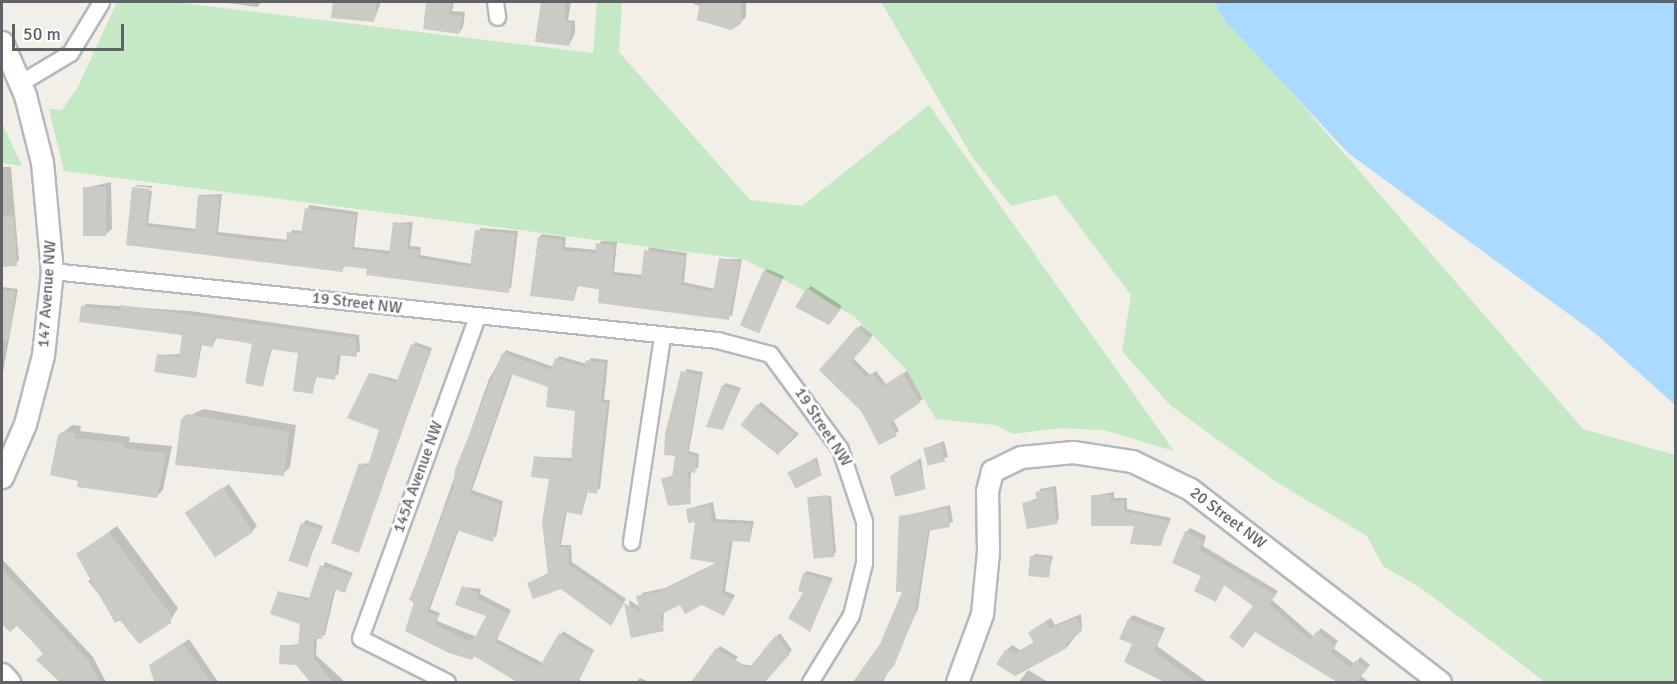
<!DOCTYPE html>
<style>
body{margin:0}
#map{position:relative;width:1677px;height:684px;overflow:hidden;background:#f1efe8;font-family:Signika,sans-serif}
div>[style]{position:absolute}
[style*='--x']{left:calc(var(--x)*1px);top:calc(var(--y)*1px);width:calc(var(--w)*1px);rotate:calc(var(--a)*1deg)}
.green>*{inset:0;background:#c5e8c5}
.water>*{inset:0;background:#aadaff}
.shadow>*{inset:0;background:#0003}
.building>*{inset:0;background:#cccac5;transform-origin:0 0}
.roads{filter:drop-shadow(2px 0 #b5b8bc) drop-shadow(-2px 0 #b5b8bc) drop-shadow(0 2px #b5b8bc) drop-shadow(0 -2px #b5b8bc)}
.street>*{height:15px;margin:-7.5px;padding:0 7.5px;transform-origin:7.5px;border-radius:7.5px;background:#fff}
.secondary>*{height:21px;margin:-10.5px;padding:0 10.5px;transform-origin:10.5px;border-radius:10.5px;background:#fff}
span{translate:-50% -50%;white-space:nowrap;text-align:center;line-height:1.15;-webkit-text-stroke:5px #fff;paint-order:stroke}
.street-label{font-size:16px;color:#5f6368}
.frame{position:absolute;inset:0;border:3px solid #5f6368;pointer-events:none}
.scale{position:absolute;left:12px;top:24px;width:112px;height:27px;box-sizing:border-box;border:3px solid #5f6368;border-top:0;padding-left:8px;font-size:18px;line-height:21px;white-space:nowrap;color:#5f6368;-webkit-text-stroke:4px #fff;paint-order:stroke}
</style>
<div id="map">
<div class="green">
<div style="clip-path:polygon(117px 2px,173px 2px,593px 53px,597px 2px,622px 2px,619px 52px,750px 200px,802px 206px,929px 105px,1174px 451px,1103px 430px,1060px 428px,1013px 434px,995px 425px,936px 419px,904px 367px,854px 316px,743px 259px,64px 171px,49px 109px,62px 110px,78px 87px)"></div>
<div style="clip-path:polygon(881px 2px,1213px 2px,1583px 429px,1675px 455px,1675px 682px,1545px 682px,1421px 588px,1383px 566px,1367px 536px,1278px 483px,1171px 406px,1122px 351px,1131px 295px,1056px 195px,1011px 206px,973px 158px)"></div>
<div style="clip-path:polygon(2px 123px,22px 166px,2px 163px)"></div>
</div>
<div class="water">
<div style="clip-path:polygon(1214px 2px,1675px 2px,1675px 405px,1596px 334px,1348px 153px,1224px 20px)"></div>
</div>
<div class="shadow">
<div style="clip-path:polygon(220px 2px,261px 2px,261px 3px,257px 7px)"></div>
<div style="clip-path:polygon(334px 2px,381px 2px,374px 20px,332px 17px)"></div>
<div style="clip-path:polygon(428px 2px,454px 2px,452px 11px,465px 12px,463px 28px,459px 32px,424px 28px)"></div>
<div style="clip-path:polygon(541px 2px,571px 2px,568px 20px,575px 21px,575px 33px,569px 45px,537px 41px)"></div>
<div style="clip-path:polygon(689px 2px,746px 2px,746px 17px,741px 22px)"></div>
<div style="clip-path:polygon(2px 167px,11px 167px,19px 261px,2px 266px)"></div>
<div style="clip-path:polygon(111px 182px,112px 229px,106px 234px,85px 188px)"></div>
<div style="clip-path:polygon(137px 185px,152px 186px,152px 188px,135px 186px)"></div>
<div style="clip-path:polygon(134px 187px,152px 191px,148px 223px,196px 229px,200px 195px,222px 194px,218px 232px,288px 240px,292px 230px,303px 231px,309px 205px,358px 212px,354px 247px,391px 251px,395px 223px,413px 222px,410px 246px,421px 247px,420px 255px,472px 264px,480px 228px,518px 231px,511px 288px,346px 265px,342px 270px,127px 244px)"></div>
<div style="clip-path:polygon(542px 234px,566px 237px,565px 247px,597px 250px,601px 241px,617px 242px,614px 272px,643px 275px,649px 247px,687px 253px,684px 282px,715px 289px,721px 259px,742px 259px,732px 316px,578px 285px,574px 299px,539px 238px)"></div>
<div style="clip-path:polygon(767px 269px,784px 276px,759px 331px,764px 272px)"></div>
<div style="clip-path:polygon(811px 286px,842px 306px,832px 320px,808px 289px)"></div>
<div style="clip-path:polygon(2px 287px,18px 289px,2px 378px)"></div>
<div style="clip-path:polygon(86px 304px,190px 311px,359px 335px,360px 352px,341px 353px,338px 375px,317px 376px,312px 392px,299px 352px,272px 348px,263px 385px,254px 342px,217px 337px,213px 345px,202px 344px,196px 377px,158px 355px,181px 354px,184px 333px,83px 307px)"></div>
<div style="clip-path:polygon(861px 325px,873px 335px,853px 358px,870px 375px,876px 371px,886px 384px,907px 371px,923px 399px,893px 419px,899px 431px,880px 443px,862px 411px,821px 369px)"></div>
<div style="clip-path:polygon(415px 342px,432px 348px,359px 551px,361px 464px,370px 463px,381px 429px,370px 373px,399px 380px)"></div>
<div style="clip-path:polygon(506px 350px,554px 367px,559px 356px,587px 364px,591px 358px,608px 360px,604px 400px,610px 400px,600px 489px,588px 491px,582px 513px,567px 511px,561px 545px,571px 545px,572px 562px,626px 599px,614px 621px,561px 587px,528px 583px,549px 573px,551px 478px,535px 457px,573px 458px,576px 409px,550px 386px,513px 373px,472px 490px,503px 501px,496px 537px,459px 529px,430px 609px,440px 613px,437px 621px,477px 637px,488px 615px,463px 587px,481px 589px,480px 594px,511px 610px,497px 639px,543px 663px,563px 631px,594px 650px,579px 680px,585px 682px,526px 682px,475px 655px,450px 651px,411px 600px,489px 379px)"></div>
<div style="clip-path:polygon(686px 369px,703px 372px,689px 451px,699px 454px,698px 468px,691px 471px,690px 503px,663px 479px,674px 475px)"></div>
<div style="clip-path:polygon(726px 383px,741px 388px,722px 428px,723px 386px)"></div>
<div style="clip-path:polygon(761px 402px,799px 434px,777px 455px,758px 405px)"></div>
<div style="clip-path:polygon(204px 409px,296px 425px,290px 467px,283px 474px,182px 419px)"></div>
<div style="clip-path:polygon(72px 425px,81px 426px,80px 431px,130px 437px,129px 442px,172px 446px,163px 490px,156px 497px,79px 480px,59px 436px)"></div>
<div style="clip-path:polygon(944px 441px,948px 457px,928px 464px,924px 449px)"></div>
<div style="clip-path:polygon(817px 457px,821px 474px,793px 471px)"></div>
<div style="clip-path:polygon(921px 458px,925px 488px,892px 476px,895px 473px)"></div>
<div style="clip-path:polygon(229px 484px,257px 526px,252px 531px,187px 513px)"></div>
<div style="clip-path:polygon(1056px 486px,1059px 519px,1056px 523px,1024px 503px,1038px 498px,1040px 489px)"></div>
<div style="clip-path:polygon(1114px 492px,1114px 498px,1127px 498px,1127px 509px,1171px 518px,1160px 545px,1092px 496px)"></div>
<div style="clip-path:polygon(831px 496px,836px 552px,833px 555px,810px 500px)"></div>
<div style="clip-path:polygon(713px 502px,716px 519px,754px 521px,750px 540px,733px 539px,725px 591px,735px 595px,727px 610px,723px 614px,702px 603px,681px 603px,664px 611px,663px 630px,632px 636px,629px 600px,640px 607px,642px 593px,665px 588px,718px 562px,687px 509px)"></div>
<div style="clip-path:polygon(950px 505px,953px 522px,930px 529px,918px 609px,883px 682px,856px 682px,882px 645px,904px 591px,901px 517px)"></div>
<div style="clip-path:polygon(306px 520px,323px 526px,307px 566px,303px 524px)"></div>
<div style="clip-path:polygon(117px 526px,178px 608px,170px 621px,115px 621px,112px 610px,88px 581px,93px 577px,78px 554px)"></div>
<div style="clip-path:polygon(1190px 528px,1206px 536px,1203px 546px,1278px 591px,1272px 600px,1314px 637px,1321px 628px,1338px 641px,1333px 648px,1355px 664px,1360px 657px,1370px 665px,1361px 676px,1369px 682px,1339px 682px,1256px 630px,1255px 606px,1225px 584px,1216px 600px,1186px 532px)"></div>
<div style="clip-path:polygon(1035px 554px,1053px 556px,1048px 576px,1032px 557px)"></div>
<div style="clip-path:polygon(2px 559px,93px 657px,106px 682px,60px 682px,38px 660px,45px 654px,17px 623px,10px 630px,2px 621px)"></div>
<div style="clip-path:polygon(325px 562px,353px 573px,344px 591px,336px 588px,325px 635px,317px 638px,316px 655px,345px 682px,311px 682px,282px 646px,300px 644px,301px 623px,279px 592px,310px 598px)"></div>
<div style="clip-path:polygon(807px 571px,833px 578px,810px 630px,804px 574px)"></div>
<div style="clip-path:polygon(1081px 614px,1082px 628px,1067px 647px,1015px 674px,1007px 650px,1012px 645px,1020px 650px,1035px 642px,1035px 628px,1051px 618px,1055px 625px)"></div>
<div style="clip-path:polygon(1133px 615px,1165px 628px,1157px 646px,1207px 682px,1166px 682px,1126px 661px,1134px 644px,1129px 619px)"></div>
<div style="clip-path:polygon(780px 633px,792px 650px,763px 682px,748px 678px,732px 682px,742px 664px,753px 666px)"></div>
<div style="clip-path:polygon(189px 639px,218px 682px,158px 682px,150px 666px)"></div>
<div style="clip-path:polygon(720px 646px,738px 657px,714px 682px,691px 682px)"></div>
<div style="clip-path:polygon(1028px 670px,1048px 682px,1019px 682px)"></div>
<div style="clip-path:polygon(640px 678px,649px 682px,636px 682px)"></div>
</div>
<div class="building">
<div style="clip-path:polygon(333px 2px,377px 2px,374px 22px,331px 18px)"></div>
<div style="clip-path:polygon(426px 2px,451px 3px,449px 15px,462px 16px,459px 34px,423px 29px)"></div>
<div style="clip-path:polygon(541px 2px,565px 2px,565px 22px,572px 23px,569px 46px,535px 42px)"></div>
<div style="clip-path:polygon(700px 2px,741px 2px,741px 24px,731px 30px,697px 20px)"></div>
<div style="left:83px;top:187px;width:23px;height:49px"></div>
<div style="clip-path:polygon(132px 187px,150px 189px,146px 226px,195px 232px,198px 195px,219px 197px,216px 235px,255px 240px,286px 242px,287px 232px,301px 234px,305px 208px,356px 215px,352px 249px,389px 254px,393px 222px,410px 225px,407px 249px,419px 250px,418px 258px,470px 267px,475px 230px,515px 234px,509px 293px,366px 275px,367px 269px,343px 266px,343px 272px,126px 245px)"></div>
<div style="clip-path:polygon(14px 215px,17px 266px,2px 267px,2px 216px)"></div>
<div style="clip-path:polygon(538px 237px,563px 240px,562px 250px,595px 253px,596px 243px,614px 245px,612px 275px,641px 278px,644px 250px,685px 256px,681px 285px,713px 292px,719px 258px,740px 262px,729px 320px,598px 303px,599px 289px,576px 286px,574px 301px,530px 296px)"></div>
<div style="left:763px;top:271px;width:21px;height:59px;rotate:23deg"></div>
<div style="clip-path:polygon(807px 288px,840px 310px,829px 325px,795px 307px)"></div>
<div style="clip-path:polygon(2px 290px,15px 291px,9px 341px,2px 340px)"></div>
<div style="clip-path:polygon(120px 305px,356px 338px,357px 357px,338px 355px,335px 380px,315px 377px,313px 394px,293px 391px,298px 353px,270px 349px,263px 387px,245px 383px,252px 344px,237px 341px,214px 338px,213px 347px,200px 345px,196px 378px,154px 372px,157px 354px,179px 357px,182px 335px,79px 322px,81px 306px,120px 310px)"></div>
<div style="clip-path:polygon(857px 327px,871px 339px,851px 362px,866px 377px,872px 373px,883px 386px,903px 373px,920px 403px,890px 423px,897px 436px,879px 445px,861px 411px,819px 370px)"></div>
<div style="clip-path:polygon(411px 344px,430px 351px,359px 553px,331px 543px,359px 463px,368px 466px,379px 430px,347px 418px,369px 373px,396px 383px)"></div>
<div style="clip-path:polygon(502px 353px,551px 370px,555px 358px,585px 367px,586px 360px,605px 363px,601px 402px,607px 403px,597px 494px,586px 492px,582px 515px,565px 512px,559px 547px,569px 547px,569px 565px,624px 603px,611px 626px,561px 589px,533px 599px,527px 583px,548px 575px,542px 522px,549px 479px,531px 477px,534px 456px,571px 461px,575px 411px,546px 407px,548px 387px,511px 374px,469px 493px,500px 504px,493px 542px,457px 530px,427px 612px,438px 616px,435px 624px,466px 640px,474px 639px,486px 616px,455px 605px,462px 586px,479px 593px,477px 598px,509px 614px,495px 642px,540px 666px,559px 633px,592px 654px,577px 682px,517px 682px,474px 656px,472px 660px,449px 653px,405px 631px,414px 602px,409px 600px,453px 489px,455px 470px)"></div>
<div style="clip-path:polygon(681px 371px,701px 375px,687px 454px,697px 457px,695px 473px,688px 472px,691px 504px,668px 506px,661px 478px,672px 477px,675px 456px,664px 455px,665px 434px)"></div>
<div style="clip-path:polygon(722px 385px,739px 392px,723px 430px,706px 427px)"></div>
<div style="left:757px;top:404px;width:48px;height:27px;rotate:38deg"></div>
<div style="clip-path:polygon(187px 414px,289px 432px,284px 476px,175px 465px,181px 419px)"></div>
<div style="clip-path:polygon(64px 431px,75px 433px,74px 438px,124px 443px,123px 448px,166px 453px,157px 498px,77px 487px,78px 481px,50px 475px,58px 435px)"></div>
<div style="left:941px;top:444px;width:18px;height:18px;rotate:77deg"></div>
<div style="left:814px;top:459px;width:18px;height:30px;rotate:63deg"></div>
<div style="clip-path:polygon(918px 460px,926px 489px,895px 497px,890px 476px)"></div>
<div style="left:223px;top:487px;width:54px;height:46px;rotate:56deg"></div>
<div style="clip-path:polygon(1053px 489px,1057px 524px,1027px 529px,1022px 503px,1037px 500px,1035px 492px)"></div>
<div style="left:828px;top:495px;width:62px;height:21px;rotate:84deg"></div>
<div style="clip-path:polygon(1091px 495px,1111px 495px,1111px 501px,1124px 501px,1124px 511px,1168px 521px,1161px 546px,1130px 544px,1134px 526px,1091px 526px)"></div>
<div style="clip-path:polygon(710px 505px,712px 522px,751px 524px,750px 542px,730px 541px,722px 594px,732px 599px,724px 616px,702px 605px,685px 614px,680px 605px,660px 615px,664px 631px,631px 638px,624px 603px,640px 612px,636px 596px,660px 591px,716px 563px,690px 559px,695px 522px,688px 523px,686px 509px)"></div>
<div style="clip-path:polygon(947px 508px,950px 527px,928px 531px,915px 614px,894px 666px,879px 682px,853px 682px,880px 644px,902px 592px,896px 592px,899px 516px)"></div>
<div style="left:301px;top:523px;width:20px;height:40px;rotate:18deg"></div>
<div style="clip-path:polygon(1185px 531px,1203px 540px,1200px 550px,1276px 595px,1269px 604px,1310px 640px,1317px 631px,1336px 646px,1331px 652px,1350px 667px,1356px 660px,1367px 669px,1356px 682px,1337px 682px,1255px 632px,1243px 648px,1229px 637px,1253px 606px,1224px 585px,1216px 602px,1194px 591px,1201px 576px,1172px 563px)"></div>
<div style="clip-path:polygon(109px 532px,171px 615px,171px 623px,139px 644px,120px 620px,115px 623px,76px 554px)"></div>
<div style="left:1030px;top:556px;width:21px;height:20px;rotate:5deg"></div>
<div style="clip-path:polygon(320px 565px,351px 576px,345px 593px,334px 589px,322px 639px,314px 639px,314px 659px,333px 682px,310px 682px,296px 665px,279px 664px,280px 645px,298px 646px,300px 624px,270px 614px,278px 591px,308px 601px)"></div>
<div style="clip-path:polygon(2px 569px,89px 661px,100px 682px,60px 682px,36px 660px,43px 654px,32px 641px,17px 626px,10px 632px,2px 624px)"></div>
<div style="clip-path:polygon(803px 573px,831px 581px,810px 632px,788px 618px,803px 593px,798px 591px)"></div>
<div style="clip-path:polygon(1077px 617px,1082px 631px,1065px 644px,1067px 648px,1015px 676px,996px 664px,1006px 649px,1015px 654px,1034px 643px,1028px 633px,1036px 627px,1046px 622px,1050px 629px)"></div>
<div style="clip-path:polygon(1128px 619px,1162px 632px,1154px 651px,1196px 682px,1164px 682px,1124px 662px,1132px 644px,1119px 639px)"></div>
<div style="clip-path:polygon(776px 635px,790px 654px,765px 682px,691px 682px,716px 648px,749px 668px)"></div>
<div style="clip-path:polygon(183px 643px,211px 682px,154px 682px,149px 665px)"></div>
</div>
<div class="roads">
<div class="street">
<div style="--x:495;--y:2;--w:15;--a:82"></div>
<div style="--x:20;--y:83;--w:58;--a:-31"></div>
<div style="--x:70;--y:53;--w:60;--a:-58.7"></div>
<div style="--x:52;--y:271;--w:669;--a:5.92"></div>
<div style="--x:717;--y:340;--w:55;--a:14.8"></div>
<div style="--x:770;--y:354;--w:118;--a:53.6"></div>
<div style="--x:840;--y:449;--w:76;--a:71.6"></div>
<div style="--x:864;--y:521;--w:42;--a:90"></div>
<div style="--x:864;--y:563;--w:54;--a:104"></div>
<div style="--x:851;--y:615;--w:79;--a:121.5"></div>
<div style="--x:631;--y:542;--w:207;--a:-81.4"></div>
<div style="--x:447;--y:682;--w:97;--a:-153.2"></div>
<div style="--x:360;--y:638;--w:342;--a:-70"></div>
</div>
<div class="secondary">
<div style="--x:2;--y:42;--w:58;--a:66.5"></div>
<div style="--x:25;--y:95;--w:69;--a:75.8"></div>
<div style="--x:42;--y:162;--w:109;--a:84.8"></div>
<div style="--x:52;--y:271;--w:84;--a:96.1"></div>
<div style="--x:43;--y:355;--w:71;--a:104.6"></div>
<div style="--x:25;--y:424;--w:58;--a:113.5"></div>
<div style="--x:2;--y:674;--w:11;--a:49"></div>
<div style="--x:957;--y:682;--w:72;--a:-69.8"></div>
<div style="--x:982;--y:614;--w:62;--a:-84.5"></div>
<div style="--x:988;--y:552;--w:61;--a:-90.9"></div>
<div style="--x:987;--y:491;--w:21;--a:-76"></div>
<div style="--x:992;--y:471;--w:32;--a:-26"></div>
<div style="--x:1021;--y:457;--w:52;--a:-5.5"></div>
<div style="--x:1073;--y:452;--w:60;--a:8.7"></div>
<div style="--x:1132;--y:461;--w:64;--a:25.8"></div>
<div style="--x:1190;--y:489;--w:316;--a:37.7"></div>
</div>
</div>
<div class="street-label">
<span style="left:47px;top:294px;rotate:-86deg">147 Avenue NW</span>
<span style="left:357px;top:303px;rotate:7deg">19 Street NW</span>
<span style="left:823px;top:427px;rotate:57deg">19 Street NW</span>
<span style="left:418px;top:477px;rotate:-70deg">145A Avenue NW</span>
<span style="left:1228px;top:518px;rotate:37deg">20 Street NW</span>
</div>
<div class="frame"></div>
<div class="scale">50 m</div>
</div>
